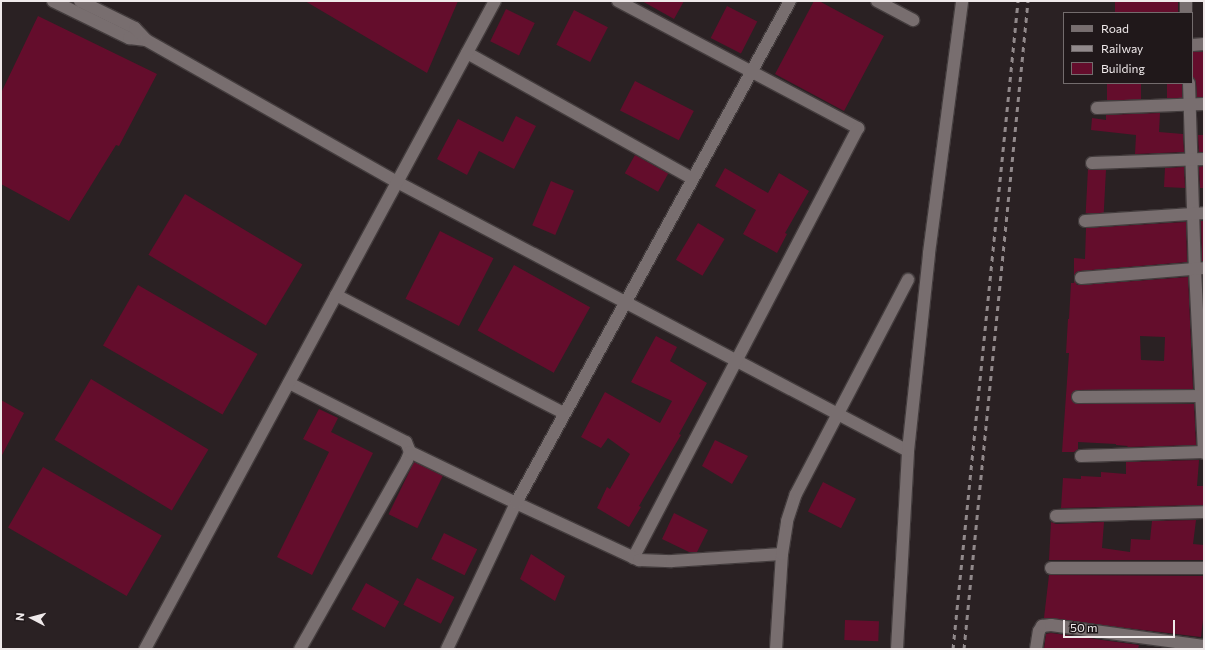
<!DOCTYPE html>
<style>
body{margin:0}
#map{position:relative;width:1205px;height:650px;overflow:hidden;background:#2a2123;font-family:Commissioner,sans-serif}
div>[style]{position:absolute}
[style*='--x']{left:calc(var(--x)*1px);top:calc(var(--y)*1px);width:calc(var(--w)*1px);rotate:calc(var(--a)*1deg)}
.building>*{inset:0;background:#640d2c;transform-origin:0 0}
.roads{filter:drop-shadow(1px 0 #433c3d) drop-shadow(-1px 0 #433c3d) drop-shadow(0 1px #433c3d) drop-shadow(0 -1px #433c3d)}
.minor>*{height:12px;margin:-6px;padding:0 6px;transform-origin:6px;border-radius:6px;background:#786e6f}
.rail>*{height:3px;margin-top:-1.5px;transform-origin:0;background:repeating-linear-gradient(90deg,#91898b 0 5px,transparent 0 10px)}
span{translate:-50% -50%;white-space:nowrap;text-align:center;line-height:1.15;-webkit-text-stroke:4px #20181a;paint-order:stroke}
.frame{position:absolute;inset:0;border:2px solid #efe9ea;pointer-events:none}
.legend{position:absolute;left:1063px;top:12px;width:130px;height:72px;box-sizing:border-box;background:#20181a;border:1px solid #736c6d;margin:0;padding:5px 7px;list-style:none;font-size:12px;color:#efe9ea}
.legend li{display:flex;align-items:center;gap:8px;height:20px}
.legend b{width:20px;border:1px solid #736c6d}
.north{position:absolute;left:12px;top:598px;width:40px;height:40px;-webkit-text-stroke:3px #20181a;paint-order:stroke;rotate:276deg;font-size:11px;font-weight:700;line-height:16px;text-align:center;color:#efe9ea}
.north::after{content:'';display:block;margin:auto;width:14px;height:18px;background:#efe9ea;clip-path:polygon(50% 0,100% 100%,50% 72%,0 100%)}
.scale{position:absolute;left:1063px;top:620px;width:112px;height:18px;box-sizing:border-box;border:2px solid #efe9ea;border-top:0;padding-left:5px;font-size:12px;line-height:14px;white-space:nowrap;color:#efe9ea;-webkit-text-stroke:3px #20181a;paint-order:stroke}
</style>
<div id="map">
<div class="building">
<div style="clip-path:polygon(305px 1px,458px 1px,427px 73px)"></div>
<div style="clip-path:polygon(642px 1px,684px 1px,674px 19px)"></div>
<div style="clip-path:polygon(814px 1px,819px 1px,884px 36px,844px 111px,775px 74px)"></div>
<div style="left:1115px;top:1px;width:63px;height:12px"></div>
<div style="left:727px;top:6px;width:34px;height:36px;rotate:27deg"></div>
<div style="left:506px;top:9px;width:32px;height:36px;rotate:26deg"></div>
<div style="left:574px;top:10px;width:38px;height:39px;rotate:27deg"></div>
<div style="clip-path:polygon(38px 16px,157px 74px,119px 146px,116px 145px,69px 221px,1px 184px,1px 93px)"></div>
<div style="clip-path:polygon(1193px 52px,1204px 52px,1204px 97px,1197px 97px,1196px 82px,1192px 76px)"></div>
<div style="left:635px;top:81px;width:66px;height:33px;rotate:27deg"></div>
<div style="left:1107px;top:83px;width:34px;height:17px"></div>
<div style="left:1167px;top:83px;width:15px;height:15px"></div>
<div style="clip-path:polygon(1160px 113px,1159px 132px,1183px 134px,1184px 152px,1135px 154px,1136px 135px,1091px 130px,1092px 118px,1106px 120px,1106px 115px)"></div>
<div style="clip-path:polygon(516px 116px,536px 126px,514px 169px,479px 151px,467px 175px,437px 159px,458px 119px,503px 142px)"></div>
<div style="clip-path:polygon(1198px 135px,1204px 135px,1204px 152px,1199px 152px)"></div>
<div style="left:635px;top:155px;width:38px;height:21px;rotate:29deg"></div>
<div style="clip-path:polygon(1204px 166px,1204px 188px,1200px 188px,1199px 167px)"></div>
<div style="clip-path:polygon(1184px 167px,1185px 188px,1164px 187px,1165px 168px)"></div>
<div style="clip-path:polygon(725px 168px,768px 193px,779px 173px,809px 191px,785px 233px,787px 234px,777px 253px,743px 234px,756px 210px,715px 186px)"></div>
<div style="left:1088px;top:169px;width:18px;height:44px;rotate:3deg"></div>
<div style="left:551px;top:181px;width:25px;height:48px;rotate:23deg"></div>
<div style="left:185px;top:194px;width:137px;height:71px;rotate:31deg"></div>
<div style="clip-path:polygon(1201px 221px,1204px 221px,1204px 261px,1202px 261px)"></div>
<div style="clip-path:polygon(1186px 222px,1187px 262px,1080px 271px,1076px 272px,1074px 276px,1074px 258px,1085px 259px,1086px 228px)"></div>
<div style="left:698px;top:223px;width:31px;height:43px;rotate:31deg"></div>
<div style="left:440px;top:231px;width:60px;height:76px;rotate:27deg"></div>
<div style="left:514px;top:265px;width:87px;height:75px;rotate:29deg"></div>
<div style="clip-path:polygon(evenodd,1188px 277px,1193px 389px,1078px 390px,1072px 393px,1071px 397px,1074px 403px,1078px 404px,1194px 404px,1196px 445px,1127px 447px,1128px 446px,1116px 445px,1116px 444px,1078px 442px,1078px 449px,1074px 452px,1062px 452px,1069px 353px,1066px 353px,1068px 319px,1069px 319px,1071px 283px,1074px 283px,1074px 280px,1077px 285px,1082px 285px,1188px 277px,1140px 336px,1165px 337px,1164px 361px,1141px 360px,1140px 336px)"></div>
<div style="left:138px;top:285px;width:138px;height:70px;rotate:30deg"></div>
<div style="clip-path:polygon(656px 336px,677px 347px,670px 361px,707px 383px,679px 434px,681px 435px,639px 506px,641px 507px,629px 527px,597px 508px,607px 487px,610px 489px,630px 454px,608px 438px,601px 448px,581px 437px,605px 392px,660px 423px,672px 401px,631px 382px)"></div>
<div style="left:91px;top:379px;width:137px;height:71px;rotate:31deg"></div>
<div style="clip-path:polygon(1px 400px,24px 413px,1px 457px)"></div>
<div style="clip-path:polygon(319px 409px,338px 418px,331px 432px,373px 453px,312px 575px,277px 557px,329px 452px,303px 439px)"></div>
<div style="clip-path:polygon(715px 440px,748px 456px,732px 484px,702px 466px)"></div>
<div style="clip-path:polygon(1199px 460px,1197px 486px,1204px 486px,1204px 505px,1061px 508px,1063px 478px,1081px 479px,1081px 476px,1101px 477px,1101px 472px,1126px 474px,1126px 462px)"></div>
<div style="left:414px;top:462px;width:32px;height:58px;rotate:26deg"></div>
<div style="left:43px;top:467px;width:137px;height:70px;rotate:30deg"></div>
<div style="left:823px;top:482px;width:37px;height:33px;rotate:27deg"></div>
<div style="clip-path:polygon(674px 513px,708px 530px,697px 552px,689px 552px,662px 539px)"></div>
<div style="clip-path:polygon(1196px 520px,1193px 544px,1204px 545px,1204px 560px,1049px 560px,1051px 522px,1056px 524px,1104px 522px,1102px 548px,1130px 552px,1131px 539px,1150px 540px,1152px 521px)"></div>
<div style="left:444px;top:533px;width:37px;height:29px;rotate:26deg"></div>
<div style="clip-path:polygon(531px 554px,565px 576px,555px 601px,520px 579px)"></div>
<div style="clip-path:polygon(1049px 575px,1203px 576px,1204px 611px,1201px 637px,1044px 618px)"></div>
<div style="left:417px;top:578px;width:42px;height:30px;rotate:27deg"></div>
<div style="left:366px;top:583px;width:38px;height:30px;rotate:29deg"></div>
<div style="left:845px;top:620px;width:34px;height:20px;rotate:2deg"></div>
<div style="clip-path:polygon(1051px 633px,1139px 645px,1138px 649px,1044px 649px,1046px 634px)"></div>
</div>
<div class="roads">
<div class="minor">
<div style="--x:53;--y:1;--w:85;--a:26"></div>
<div style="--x:129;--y:38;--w:17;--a:7"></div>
<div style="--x:80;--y:1;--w:61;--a:26.1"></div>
<div style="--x:135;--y:28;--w:16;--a:47"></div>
<div style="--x:146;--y:40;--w:288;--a:29.5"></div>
<div style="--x:397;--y:182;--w:577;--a:27.76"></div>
<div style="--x:618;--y:1;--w:272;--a:27.9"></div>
<div style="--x:858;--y:128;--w:485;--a:117.6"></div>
<div style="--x:877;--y:1;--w:41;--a:27.8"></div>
<div style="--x:1186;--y:1;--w:12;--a:90"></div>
<div style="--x:1192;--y:45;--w:12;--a:-5"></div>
<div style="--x:467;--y:53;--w:257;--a:29.1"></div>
<div style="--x:1189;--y:83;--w:186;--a:88.2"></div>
<div style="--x:1195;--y:269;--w:184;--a:87.2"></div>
<div style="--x:1097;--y:108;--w:107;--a:-2.1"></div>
<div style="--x:1092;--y:163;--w:112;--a:-2"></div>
<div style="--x:1085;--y:221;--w:119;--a:-3.8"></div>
<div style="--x:1081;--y:278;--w:123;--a:-4.6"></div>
<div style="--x:336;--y:295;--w:257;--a:27.4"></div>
<div style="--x:289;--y:383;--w:131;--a:26.8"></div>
<div style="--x:406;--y:442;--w:11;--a:68"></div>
<div style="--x:410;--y:452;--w:9;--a:111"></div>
<div style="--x:407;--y:460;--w:217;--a:119.5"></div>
<div style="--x:1078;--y:397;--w:126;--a:-0.5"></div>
<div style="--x:410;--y:452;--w:118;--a:25.7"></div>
<div style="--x:516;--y:503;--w:136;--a:24.9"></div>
<div style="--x:639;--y:560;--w:33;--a:2"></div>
<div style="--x:672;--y:561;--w:110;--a:-3.6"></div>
<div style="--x:1081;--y:456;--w:123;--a:-1.9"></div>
<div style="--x:1056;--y:516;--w:148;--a:-1.5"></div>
<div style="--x:1051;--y:568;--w:153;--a:0"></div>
<div style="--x:145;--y:649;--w:736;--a:-61.63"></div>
<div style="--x:447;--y:649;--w:161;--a:-64.7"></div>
<div style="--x:516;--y:503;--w:572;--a:-61.37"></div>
<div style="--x:776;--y:649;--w:95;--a:-86.4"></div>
<div style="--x:782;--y:554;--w:33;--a:-81"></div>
<div style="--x:787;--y:521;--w:28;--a:-72"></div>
<div style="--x:796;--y:494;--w:242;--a:-62.4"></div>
<div style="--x:897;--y:649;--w:198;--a:-86.8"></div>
<div style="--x:908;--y:451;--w:199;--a:-83.9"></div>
<div style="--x:929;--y:253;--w:254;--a:-82.5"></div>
<div style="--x:1036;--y:649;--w:18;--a:-81"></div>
<div style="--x:1039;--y:631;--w:6;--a:-59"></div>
<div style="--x:1042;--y:626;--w:9;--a:-6"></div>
<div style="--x:1051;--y:625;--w:154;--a:7.8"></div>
</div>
</div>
<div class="rail">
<div style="--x:953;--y:649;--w:651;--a:-84.27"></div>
<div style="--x:964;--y:649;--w:651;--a:-84.36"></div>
</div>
<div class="frame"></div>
<ul class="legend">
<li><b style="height:5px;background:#786e6f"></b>Road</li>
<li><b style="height:5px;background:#91898b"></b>Railway</li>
<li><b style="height:11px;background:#640d2c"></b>Building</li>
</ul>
<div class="north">N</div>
<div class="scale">50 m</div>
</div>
